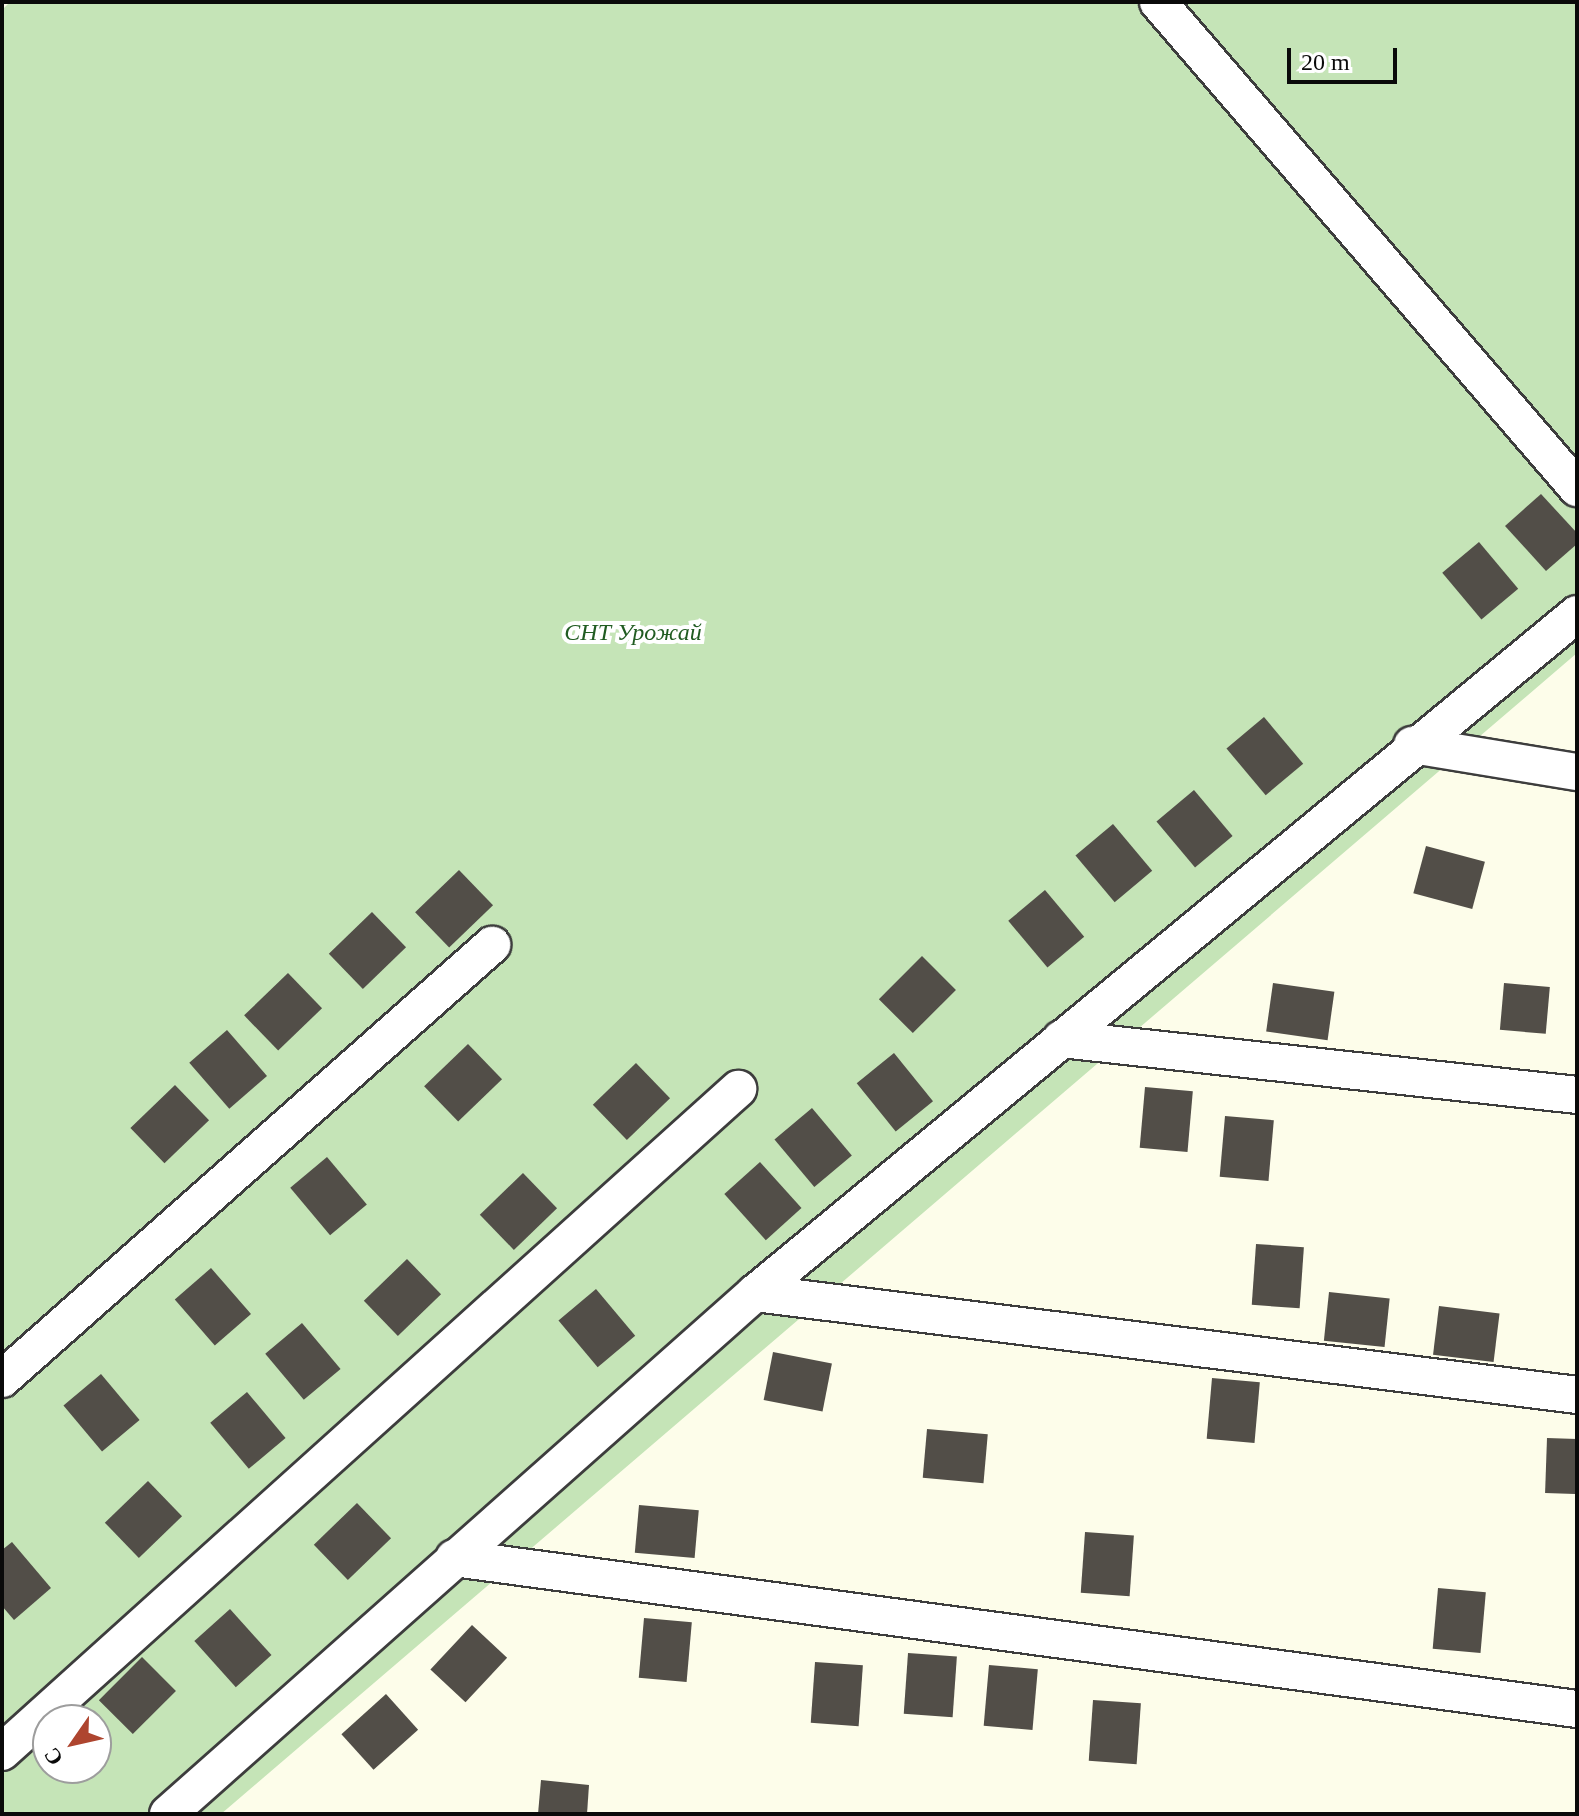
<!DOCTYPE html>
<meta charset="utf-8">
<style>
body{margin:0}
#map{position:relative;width:1579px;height:1816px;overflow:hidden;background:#fdfdea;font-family:Georgia,serif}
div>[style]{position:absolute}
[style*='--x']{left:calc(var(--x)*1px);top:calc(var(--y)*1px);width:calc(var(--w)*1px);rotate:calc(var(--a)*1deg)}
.green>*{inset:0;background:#c5e4b7}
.building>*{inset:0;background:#524e48;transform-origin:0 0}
.roads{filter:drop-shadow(2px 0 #3d3d3d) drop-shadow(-2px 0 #3d3d3d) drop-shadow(0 2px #3d3d3d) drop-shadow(0 -2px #3d3d3d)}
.street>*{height:36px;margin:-18px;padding:0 18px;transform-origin:18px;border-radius:18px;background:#fff}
span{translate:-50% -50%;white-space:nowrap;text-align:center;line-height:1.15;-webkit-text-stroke:8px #fff;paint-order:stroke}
.park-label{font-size:24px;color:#215c22;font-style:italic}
.frame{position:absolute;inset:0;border:4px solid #0a0a0a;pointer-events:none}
.north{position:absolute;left:32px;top:1704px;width:80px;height:80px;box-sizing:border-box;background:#fff;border:2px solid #9d9d9d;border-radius:50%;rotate:236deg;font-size:22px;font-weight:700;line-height:32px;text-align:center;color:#0a0a0a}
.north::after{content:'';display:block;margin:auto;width:28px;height:36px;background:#ae452f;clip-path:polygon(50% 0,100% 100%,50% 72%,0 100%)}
.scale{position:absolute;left:1287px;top:48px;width:110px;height:36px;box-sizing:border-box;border:4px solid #0a0a0a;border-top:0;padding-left:10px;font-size:24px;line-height:28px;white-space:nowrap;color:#0a0a0a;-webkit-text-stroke:6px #fff;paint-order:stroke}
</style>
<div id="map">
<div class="green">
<div style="clip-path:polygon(evenodd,10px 2px,1577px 2px,1577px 653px,221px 1814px,2px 1814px,2px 10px,10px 2px,48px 1720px,96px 1720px,96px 1768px,48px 1768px,48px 1720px)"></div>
</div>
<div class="building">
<div style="clip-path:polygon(1541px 494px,1577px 533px,1577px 544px,1546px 571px,1505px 526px)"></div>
<div style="left:1479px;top:542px;width:61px;height:48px;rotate:50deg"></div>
<div style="left:1264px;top:717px;width:61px;height:49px;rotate:50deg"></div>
<div style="left:1194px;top:790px;width:60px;height:49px;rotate:50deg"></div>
<div style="left:1113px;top:824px;width:61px;height:49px;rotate:50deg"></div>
<div style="left:1426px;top:846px;width:61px;height:49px;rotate:15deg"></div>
<div style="left:459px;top:870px;width:49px;height:61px;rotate:46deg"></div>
<div style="left:1045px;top:890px;width:61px;height:48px;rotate:50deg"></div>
<div style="left:372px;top:912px;width:49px;height:60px;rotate:46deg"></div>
<div style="left:922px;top:956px;width:48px;height:61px;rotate:45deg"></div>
<div style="left:288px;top:973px;width:49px;height:61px;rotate:46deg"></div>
<div style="left:1273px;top:983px;width:62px;height:49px;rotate:8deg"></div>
<div style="left:1504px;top:983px;width:46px;height:47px;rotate:5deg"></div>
<div style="left:227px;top:1030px;width:61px;height:50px;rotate:49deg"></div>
<div style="left:468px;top:1044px;width:49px;height:61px;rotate:46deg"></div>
<div style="left:894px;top:1053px;width:62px;height:48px;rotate:51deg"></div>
<div style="left:636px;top:1063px;width:49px;height:60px;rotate:46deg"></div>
<div style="left:175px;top:1085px;width:49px;height:62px;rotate:46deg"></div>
<div style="left:1145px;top:1087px;width:48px;height:61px;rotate:5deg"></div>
<div style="left:812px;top:1108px;width:62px;height:49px;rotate:50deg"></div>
<div style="left:1225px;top:1116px;width:49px;height:61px;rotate:5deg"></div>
<div style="left:327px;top:1157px;width:62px;height:48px;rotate:50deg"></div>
<div style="left:760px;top:1162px;width:62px;height:48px;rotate:48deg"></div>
<div style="left:523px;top:1173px;width:49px;height:60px;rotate:46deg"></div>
<div style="left:1256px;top:1244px;width:48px;height:61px;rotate:4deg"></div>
<div style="left:407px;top:1259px;width:49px;height:60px;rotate:46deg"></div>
<div style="left:211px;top:1268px;width:61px;height:48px;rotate:49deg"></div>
<div style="left:596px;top:1289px;width:61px;height:49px;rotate:50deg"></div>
<div style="left:1329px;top:1292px;width:61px;height:49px;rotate:6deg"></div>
<div style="left:1439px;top:1306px;width:61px;height:49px;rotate:7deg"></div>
<div style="left:302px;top:1323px;width:60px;height:48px;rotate:50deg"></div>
<div style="left:773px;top:1352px;width:60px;height:49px;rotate:11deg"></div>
<div style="left:101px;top:1374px;width:60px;height:49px;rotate:50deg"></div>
<div style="left:1212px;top:1378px;width:48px;height:61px;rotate:5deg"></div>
<div style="left:247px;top:1392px;width:60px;height:48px;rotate:50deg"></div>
<div style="left:927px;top:1429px;width:61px;height:49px;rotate:5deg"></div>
<div style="left:1547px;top:1438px;width:30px;height:55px;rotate:2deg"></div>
<div style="left:148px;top:1481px;width:49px;height:60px;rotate:46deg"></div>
<div style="left:357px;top:1503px;width:49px;height:60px;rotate:46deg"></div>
<div style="left:639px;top:1505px;width:60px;height:48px;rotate:5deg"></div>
<div style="left:1085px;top:1532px;width:49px;height:61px;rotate:4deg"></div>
<div style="clip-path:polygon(12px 1542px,51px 1588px,14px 1620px,2px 1606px,2px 1550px)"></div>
<div style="left:1438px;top:1588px;width:48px;height:61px;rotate:5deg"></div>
<div style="left:230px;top:1609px;width:62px;height:48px;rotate:48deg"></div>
<div style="left:644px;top:1618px;width:48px;height:60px;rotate:5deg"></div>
<div style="left:472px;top:1625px;width:48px;height:61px;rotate:43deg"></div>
<div style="left:908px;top:1653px;width:49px;height:61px;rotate:4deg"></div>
<div style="left:142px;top:1657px;width:48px;height:61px;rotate:45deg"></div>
<div style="left:815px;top:1662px;width:48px;height:61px;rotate:4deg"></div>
<div style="left:989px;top:1665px;width:49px;height:61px;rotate:5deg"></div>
<div style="left:386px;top:1694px;width:48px;height:60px;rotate:48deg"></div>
<div style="left:1093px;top:1700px;width:48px;height:61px;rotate:4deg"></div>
<div style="clip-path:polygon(541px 1780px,589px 1785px,587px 1814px,538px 1814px)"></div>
</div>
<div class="roads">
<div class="street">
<div style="--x:1158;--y:2;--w:642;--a:49.23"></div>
<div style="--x:1412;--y:745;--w:167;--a:9.3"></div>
<div style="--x:1061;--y:1039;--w:519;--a:6.19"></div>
<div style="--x:755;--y:1293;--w:828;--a:7.07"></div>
<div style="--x:2;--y:1379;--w:655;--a:-41.53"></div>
<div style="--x:454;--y:1558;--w:1133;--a:7.66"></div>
<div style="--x:2;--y:1752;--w:991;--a:-42.01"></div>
<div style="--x:168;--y:1814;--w:785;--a:-41.59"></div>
<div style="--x:755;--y:1293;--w:1066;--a:-39.56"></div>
</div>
</div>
<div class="park-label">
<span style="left:633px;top:633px">СНТ Урожай</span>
</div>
<div class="frame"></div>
<div class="north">С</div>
<div class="scale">20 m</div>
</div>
